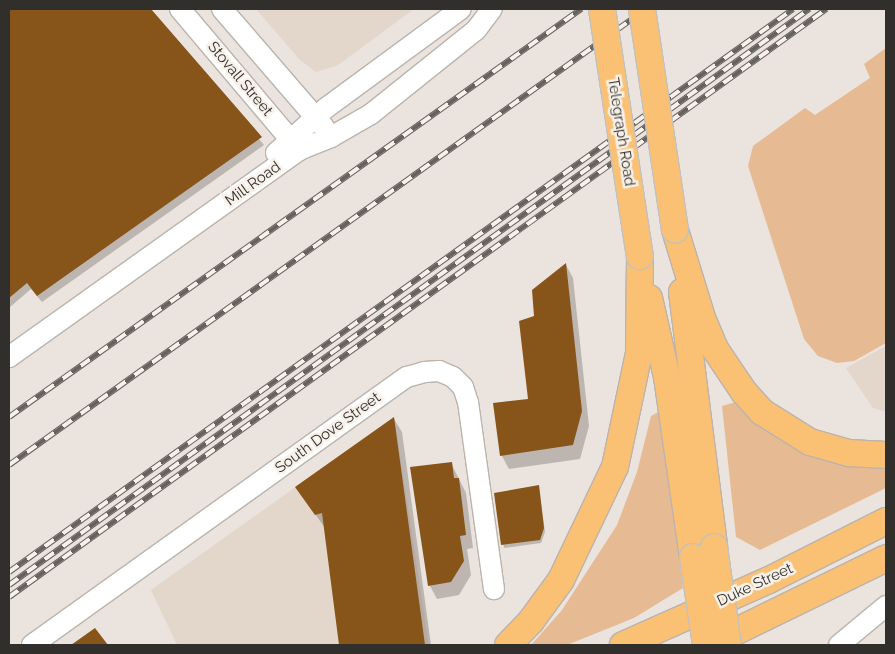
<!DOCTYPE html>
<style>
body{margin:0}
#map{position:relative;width:895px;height:654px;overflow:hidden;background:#ebe3dd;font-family:Raleway,sans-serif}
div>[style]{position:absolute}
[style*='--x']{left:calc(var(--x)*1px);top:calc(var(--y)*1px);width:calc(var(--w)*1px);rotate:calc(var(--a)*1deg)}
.built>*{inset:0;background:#e3d6ca}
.green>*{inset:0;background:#e6bb93}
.shadow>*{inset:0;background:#0003}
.building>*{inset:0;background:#875419}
.roads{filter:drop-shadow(1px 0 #bbb3ad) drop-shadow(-1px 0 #bbb3ad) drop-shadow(0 1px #bbb3ad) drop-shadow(0 -1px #bbb3ad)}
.minor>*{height:20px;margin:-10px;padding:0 10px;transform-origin:10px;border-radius:10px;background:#fff}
.major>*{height:26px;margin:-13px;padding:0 13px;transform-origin:13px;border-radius:13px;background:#fac175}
.rail>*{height:5.5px;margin-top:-2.75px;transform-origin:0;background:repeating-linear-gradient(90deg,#f8f1ea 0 11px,#66625e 0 22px);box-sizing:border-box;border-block:1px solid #66625e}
.bridges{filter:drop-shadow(1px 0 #c1c1c0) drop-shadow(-1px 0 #c1c1c0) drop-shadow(0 1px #c1c1c0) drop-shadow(0 -1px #c1c1c0)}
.major-bridge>*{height:26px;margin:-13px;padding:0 13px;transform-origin:13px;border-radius:13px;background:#fac175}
span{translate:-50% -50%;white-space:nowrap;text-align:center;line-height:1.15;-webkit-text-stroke:5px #f8f1ea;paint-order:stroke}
.street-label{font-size:15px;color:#312f2c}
.frame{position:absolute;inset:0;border:10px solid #312f2c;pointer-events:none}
</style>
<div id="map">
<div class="built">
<div style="clip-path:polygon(256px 9px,414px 9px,338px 65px,316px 72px,300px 60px)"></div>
<div style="clip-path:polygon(886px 346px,886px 412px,873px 408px,846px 368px)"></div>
<div style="clip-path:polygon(394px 417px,429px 645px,177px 645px,151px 590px)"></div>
</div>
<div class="green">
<div style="clip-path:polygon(886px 48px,886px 343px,854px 361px,837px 363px,818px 356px,804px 339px,748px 166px,753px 146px,805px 108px,815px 115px,870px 78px,864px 64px)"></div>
<div style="clip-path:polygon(739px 401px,788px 445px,823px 459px,859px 467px,886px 469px,886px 488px,760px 550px,736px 537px,722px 406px)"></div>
<div style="clip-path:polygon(660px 411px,683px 588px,634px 618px,567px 645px,531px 645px,562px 610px,617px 525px,637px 472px,651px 416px)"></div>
</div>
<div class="shadow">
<div style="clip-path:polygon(9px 9px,150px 9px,264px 145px,42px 302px,31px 289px,9px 308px)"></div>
<div style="clip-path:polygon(566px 265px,573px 278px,589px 426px,580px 459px,509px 469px,502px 456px,494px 404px,529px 400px,535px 317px)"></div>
<div style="clip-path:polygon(394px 419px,402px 432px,431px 645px,341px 645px,325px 528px,297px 488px)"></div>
<div style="clip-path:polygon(451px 463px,466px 493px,473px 548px,467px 549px,471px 575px,459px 595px,437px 599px,430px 586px)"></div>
<div style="clip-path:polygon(539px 487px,545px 532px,541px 543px,504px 548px,496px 494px)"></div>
</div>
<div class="building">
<div style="clip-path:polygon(9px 9px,151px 9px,262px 137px,37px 296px,27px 283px,9px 298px)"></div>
<div style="clip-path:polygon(566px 263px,582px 411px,573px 445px,500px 456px,493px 403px,528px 399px,519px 321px,534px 316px,532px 290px)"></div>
<div style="clip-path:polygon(394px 417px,425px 645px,339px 645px,322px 513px,315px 515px,295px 487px)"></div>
<div style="clip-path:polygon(452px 462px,454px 478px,459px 478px,466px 535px,460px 536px,464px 561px,451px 582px,428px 586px,410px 467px)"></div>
<div style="clip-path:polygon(539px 485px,544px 528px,540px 540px,501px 545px,494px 493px)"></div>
<div style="clip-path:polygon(95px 628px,108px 645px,71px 645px)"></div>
</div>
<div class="roads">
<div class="minor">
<div style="--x:180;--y:9;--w:185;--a:49.8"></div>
<div style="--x:222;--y:9;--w:156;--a:49.2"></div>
<div style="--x:276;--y:153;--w:67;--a:-42"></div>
<div style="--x:326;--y:108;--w:167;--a:-36.3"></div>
<div style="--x:9;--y:357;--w:356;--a:-35.5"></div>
<div style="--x:299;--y:150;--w:35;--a:-22"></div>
<div style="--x:331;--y:137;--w:46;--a:-29.9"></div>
<div style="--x:371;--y:114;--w:134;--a:-38.7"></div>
<div style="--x:476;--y:30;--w:26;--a:-53"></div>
<div style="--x:32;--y:645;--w:461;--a:-35.6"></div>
<div style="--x:407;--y:377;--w:18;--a:-16"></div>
<div style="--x:424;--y:372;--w:15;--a:-4"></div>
<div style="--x:439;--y:371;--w:15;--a:23"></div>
<div style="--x:453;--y:377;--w:14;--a:45"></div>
<div style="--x:463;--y:387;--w:16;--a:72"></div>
<div style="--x:468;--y:402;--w:189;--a:82.1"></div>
<div style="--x:839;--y:645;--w:61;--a:-39.7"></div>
</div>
<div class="major">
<div style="--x:675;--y:230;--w:92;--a:72.9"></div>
<div style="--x:702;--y:318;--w:34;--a:67"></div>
<div style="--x:715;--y:349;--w:52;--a:56"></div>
<div style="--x:744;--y:392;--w:27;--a:48"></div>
<div style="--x:762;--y:412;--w:57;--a:32"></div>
<div style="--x:810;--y:442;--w:41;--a:15.8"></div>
<div style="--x:849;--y:453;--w:37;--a:3"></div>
<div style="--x:682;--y:292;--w:257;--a:82.8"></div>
<div style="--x:649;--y:298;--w:81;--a:77.2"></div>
<div style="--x:667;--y:377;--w:182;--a:81.8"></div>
<div style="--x:508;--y:645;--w:33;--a:-46"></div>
<div style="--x:531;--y:621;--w:51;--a:-53.8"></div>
<div style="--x:561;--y:580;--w:125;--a:-64.5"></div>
<div style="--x:615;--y:467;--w:116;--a:-78.1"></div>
<div style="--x:639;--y:353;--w:97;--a:-89.4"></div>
<div style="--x:623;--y:645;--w:158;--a:-24"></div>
<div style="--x:767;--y:581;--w:133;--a:-26.8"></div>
<div style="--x:708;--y:645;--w:198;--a:-26"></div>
</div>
</div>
<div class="rail">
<div style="--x:9;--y:417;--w:703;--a:-35.5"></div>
<div style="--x:9;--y:465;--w:783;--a:-35.6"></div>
<div style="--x:9;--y:572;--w:965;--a:-35.68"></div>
<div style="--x:9;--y:585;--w:986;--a:-35.75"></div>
<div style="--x:9;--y:597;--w:1007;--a:-35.74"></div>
</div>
<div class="bridges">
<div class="major-bridge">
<div style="--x:602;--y:9;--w:250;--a:81.3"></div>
<div style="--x:642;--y:9;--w:223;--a:81.5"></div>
<div style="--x:714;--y:547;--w:99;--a:81.9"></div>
<div style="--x:693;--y:557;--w:89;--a:81.6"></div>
</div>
</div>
<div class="street-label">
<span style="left:240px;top:79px;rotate:50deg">Stovall Street</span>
<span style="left:621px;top:132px;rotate:81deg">Telegraph Road</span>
<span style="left:253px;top:184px;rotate:-36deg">Mill Road</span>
<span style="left:328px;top:433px;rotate:-36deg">South Dove Street</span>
<span style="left:755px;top:585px;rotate:-25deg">Duke Street</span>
</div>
<div class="frame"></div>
</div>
